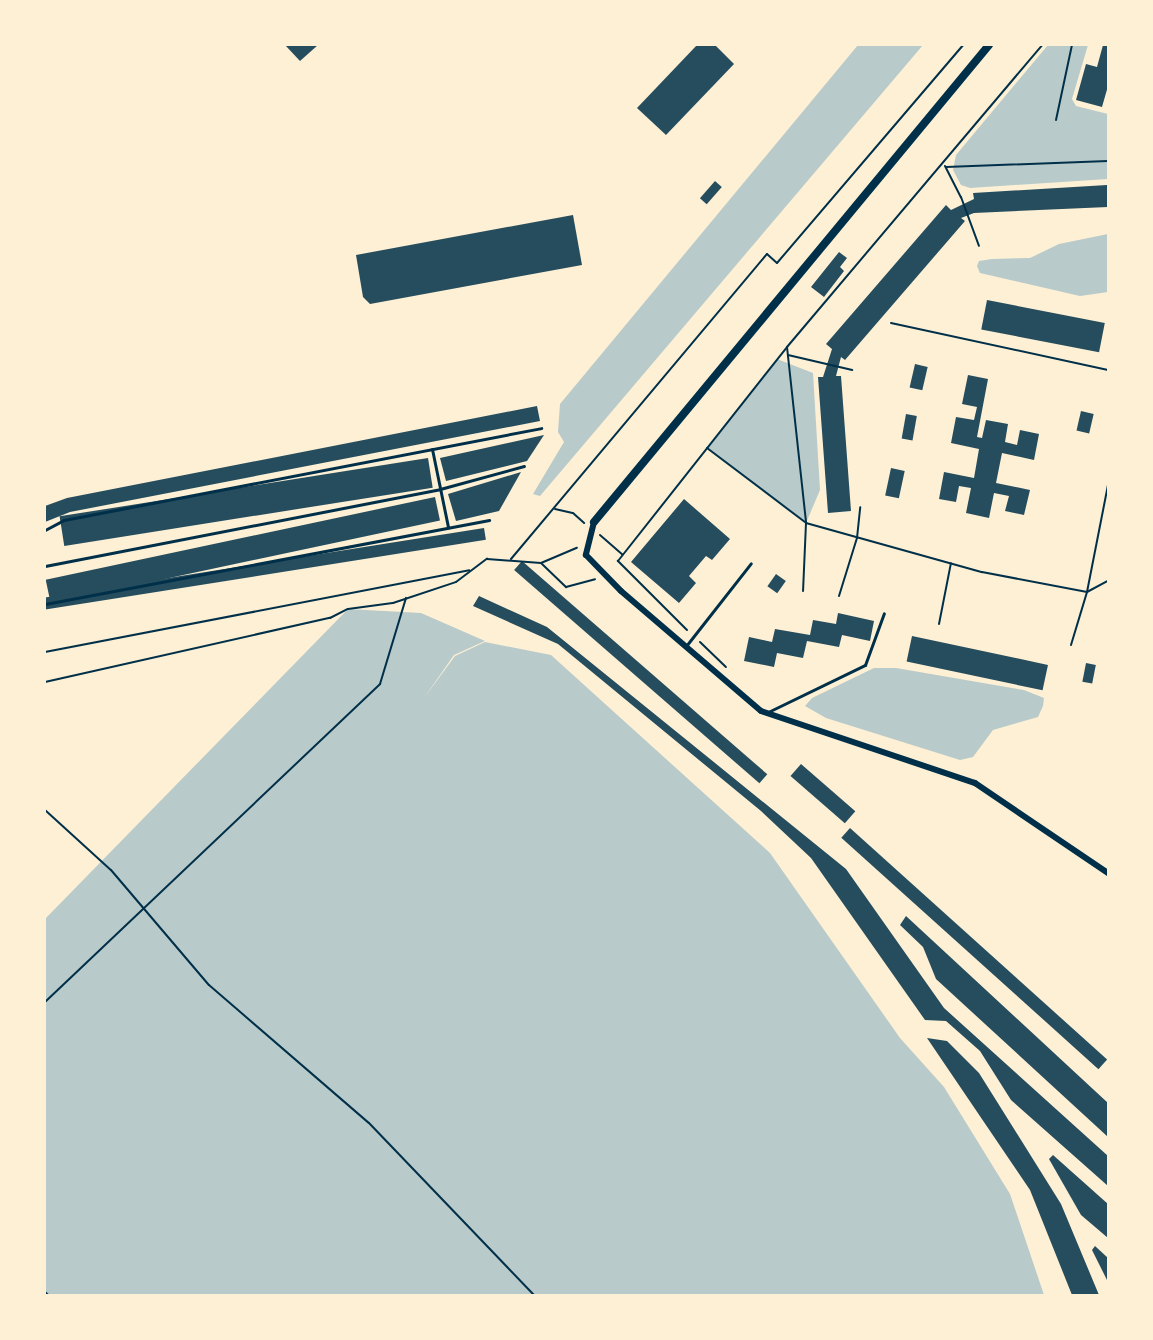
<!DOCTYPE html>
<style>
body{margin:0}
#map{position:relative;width:1153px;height:1340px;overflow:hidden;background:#fdf0d5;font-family:"Open Sans",sans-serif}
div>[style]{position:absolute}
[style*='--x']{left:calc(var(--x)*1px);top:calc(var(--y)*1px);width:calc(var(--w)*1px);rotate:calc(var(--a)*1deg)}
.green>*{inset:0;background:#b9caca}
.building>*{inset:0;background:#264d5e;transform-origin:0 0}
.path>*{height:2px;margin:-1px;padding:0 1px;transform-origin:1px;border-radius:1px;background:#003049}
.service>*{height:3px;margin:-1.5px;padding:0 1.5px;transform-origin:1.5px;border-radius:1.5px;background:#003049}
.minor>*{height:6px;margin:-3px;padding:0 3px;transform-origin:3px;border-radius:3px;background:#003049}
.tertiary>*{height:8px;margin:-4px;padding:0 4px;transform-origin:4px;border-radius:4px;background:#003049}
span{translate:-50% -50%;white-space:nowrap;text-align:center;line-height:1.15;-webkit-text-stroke:6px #fdf0d5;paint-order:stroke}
.frame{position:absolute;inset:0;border:46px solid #fdf0d5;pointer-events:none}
</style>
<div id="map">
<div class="green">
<div style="clip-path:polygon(858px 45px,923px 45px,540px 496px,533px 494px,564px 442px,558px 432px,560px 404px)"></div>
<div style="clip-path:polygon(1048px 45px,1088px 45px,1072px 99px,1076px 106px,1108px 114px,1108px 179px,970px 188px,961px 185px,953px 170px,956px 155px)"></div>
<div style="clip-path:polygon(1108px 234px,1108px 292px,1080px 296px,980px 273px,977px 266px,979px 261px,992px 259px,1030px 258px,1059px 244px)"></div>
<div style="clip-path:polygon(777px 359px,813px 373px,820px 490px,806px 523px,707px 448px)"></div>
<div style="clip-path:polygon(348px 609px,421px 613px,485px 641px,454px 655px,424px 698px,455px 656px,485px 642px,551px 655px,770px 853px,900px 1038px,944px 1087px,1010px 1194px,1044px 1295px,45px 1295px,45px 919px)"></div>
<div style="clip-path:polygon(874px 668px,896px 668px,1024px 690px,1044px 698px,1043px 706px,1038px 717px,993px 730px,973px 757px,960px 760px,826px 718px,805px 706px,812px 698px)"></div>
</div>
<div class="building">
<div style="clip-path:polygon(285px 45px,318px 45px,300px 61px)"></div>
<div style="clip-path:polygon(697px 45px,715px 45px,734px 64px,666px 135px,637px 108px)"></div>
<div style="clip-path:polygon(1103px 45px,1108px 45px,1108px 86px,1102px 107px,1076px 100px,1086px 64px,1097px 67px)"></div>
<div style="left:715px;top:181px;width:9px;height:23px;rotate:41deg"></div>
<div style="clip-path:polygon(1107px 185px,1108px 207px,974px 213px,961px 218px,965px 221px,845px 360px,841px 357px,836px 376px,841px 376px,851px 511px,828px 513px,818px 377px,823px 377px,832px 349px,826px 344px,946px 205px,951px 210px,974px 199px,973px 193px)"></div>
<div style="clip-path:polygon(573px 215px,582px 265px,370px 304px,363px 297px,356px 255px)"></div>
<div style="clip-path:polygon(839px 252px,847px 258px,840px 267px,844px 271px,824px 297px,811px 287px)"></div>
<div style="left:987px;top:300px;width:120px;height:30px;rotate:11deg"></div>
<div style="left:915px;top:364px;width:13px;height:24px;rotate:13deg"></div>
<div style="clip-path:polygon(968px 375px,988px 379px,977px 437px,982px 438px,986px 420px,1008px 424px,1005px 442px,1017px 445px,1020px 430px,1039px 434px,1034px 460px,1002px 453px,996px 483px,1030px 490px,1024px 515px,1005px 511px,1009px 496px,994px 493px,989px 518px,966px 513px,971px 488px,959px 486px,956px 502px,939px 499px,944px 472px,974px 478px,979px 449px,951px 443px,956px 417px,974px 420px,977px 407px,962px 404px)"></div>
<div style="clip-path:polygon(537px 406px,540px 421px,70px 512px,45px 522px,45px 506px,67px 498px)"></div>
<div style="left:1081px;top:411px;width:13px;height:20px;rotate:13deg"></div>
<div style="left:906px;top:414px;width:11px;height:25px;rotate:10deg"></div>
<div style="clip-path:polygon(544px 435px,527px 461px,446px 481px,440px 458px)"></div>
<div style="left:428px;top:458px;width:30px;height:373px;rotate:81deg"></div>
<div style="left:891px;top:468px;width:14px;height:28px;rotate:12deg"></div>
<div style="clip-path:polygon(521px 472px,499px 511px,456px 521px,448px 494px)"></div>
<div style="left:435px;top:497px;width:24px;height:398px;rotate:78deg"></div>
<div style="clip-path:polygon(684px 499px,730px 539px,712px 560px,706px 556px,689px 576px,696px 583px,679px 603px,631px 562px)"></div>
<div style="left:484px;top:528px;width:12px;height:446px;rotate:81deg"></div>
<div style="left:522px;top:561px;width:325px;height:12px;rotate:41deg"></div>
<div style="left:776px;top:574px;width:12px;height:15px;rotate:35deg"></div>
<div style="clip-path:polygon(479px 596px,547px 627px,846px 869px,944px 1008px,1108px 1156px,1108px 1186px,1011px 1100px,980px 1051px,946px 1021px,925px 1020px,811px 858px,761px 811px,558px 644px,473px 606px)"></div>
<div style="clip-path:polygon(838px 613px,874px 621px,870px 641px,842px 635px,839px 647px,807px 641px,803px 658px,777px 653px,774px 667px,744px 661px,749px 637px,772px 642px,775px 629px,810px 635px,813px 620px,836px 624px)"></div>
<div style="left:912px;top:636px;width:139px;height:26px;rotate:12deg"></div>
<div style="left:1086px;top:663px;width:10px;height:19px;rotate:11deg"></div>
<div style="left:801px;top:764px;width:72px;height:16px;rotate:41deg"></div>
<div style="left:850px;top:828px;width:346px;height:13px;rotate:42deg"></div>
<div style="clip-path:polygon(906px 916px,1108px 1103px,1108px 1137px,936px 979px,923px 947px,900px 925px)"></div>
<div style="clip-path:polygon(927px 1038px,947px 1041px,979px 1073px,1061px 1204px,1099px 1295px,1072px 1295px,1030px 1190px)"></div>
<div style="clip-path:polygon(1053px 1155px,1108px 1204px,1108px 1238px,1081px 1215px,1049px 1159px)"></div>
<div style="clip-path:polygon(1095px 1246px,1108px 1258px,1108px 1282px,1092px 1250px)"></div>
</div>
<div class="path">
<div style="--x:1056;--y:120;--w:77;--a:-78"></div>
<div style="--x:945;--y:166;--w:35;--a:63"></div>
<div style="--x:961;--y:197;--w:52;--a:69.8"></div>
<div style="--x:946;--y:167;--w:162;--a:-2.1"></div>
<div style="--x:891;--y:323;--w:222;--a:12.2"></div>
<div style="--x:787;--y:347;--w:395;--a:-49.8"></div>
<div style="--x:788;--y:355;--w:66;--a:13.2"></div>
<div style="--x:707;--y:448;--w:124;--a:37.1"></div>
<div style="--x:806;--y:523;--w:68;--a:92.5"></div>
<div style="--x:555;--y:509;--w:18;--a:13"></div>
<div style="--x:573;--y:513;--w:15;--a:42"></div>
<div style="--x:600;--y:535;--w:30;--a:41"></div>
<div style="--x:511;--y:559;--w:398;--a:-50"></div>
<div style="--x:767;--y:254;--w:13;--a:42"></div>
<div style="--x:777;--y:263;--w:287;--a:-49.5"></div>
<div style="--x:541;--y:563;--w:39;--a:-23"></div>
<div style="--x:839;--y:596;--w:61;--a:-72.8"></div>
<div style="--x:857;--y:538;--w:31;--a:-84"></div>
<div style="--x:939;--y:624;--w:62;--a:-78.9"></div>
<div style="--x:687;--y:630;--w:98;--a:-135"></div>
<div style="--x:618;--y:561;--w:273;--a:-51.7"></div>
<div style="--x:787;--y:347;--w:177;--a:83.8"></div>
<div style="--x:806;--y:523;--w:183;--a:15.6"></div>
<div style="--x:982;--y:572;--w:107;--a:10.8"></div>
<div style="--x:1087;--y:592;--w:109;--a:-78.9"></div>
<div style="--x:700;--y:642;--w:36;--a:44"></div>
<div style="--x:1071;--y:645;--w:55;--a:-73.2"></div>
<div style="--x:1087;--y:592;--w:24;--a:-28"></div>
<div style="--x:45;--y:652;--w:432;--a:-10.9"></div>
<div style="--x:45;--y:682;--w:292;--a:-12.7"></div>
<div style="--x:330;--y:618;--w:20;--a:-27"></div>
<div style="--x:348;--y:609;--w:45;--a:-7.6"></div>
<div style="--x:393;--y:603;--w:66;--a:-18.4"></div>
<div style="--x:456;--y:582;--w:39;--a:-37"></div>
<div style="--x:487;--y:559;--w:54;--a:4.2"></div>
<div style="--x:541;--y:563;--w:35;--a:44"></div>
<div style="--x:566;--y:587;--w:30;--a:-15"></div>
<div style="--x:45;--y:810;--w:89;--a:42.3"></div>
<div style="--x:111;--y:870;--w:151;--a:49.6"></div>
<div style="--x:209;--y:985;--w:211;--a:40.8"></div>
<div style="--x:369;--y:1123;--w:238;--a:46.2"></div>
<div style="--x:45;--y:1002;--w:462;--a:-43.5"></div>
<div style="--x:380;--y:684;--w:90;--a:-73.2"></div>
<div style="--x:45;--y:1292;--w:4;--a:45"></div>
</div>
<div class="service">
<div style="--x:432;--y:449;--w:80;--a:78.4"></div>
<div style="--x:45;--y:530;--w:21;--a:-28"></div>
<div style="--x:64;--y:520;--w:486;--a:-10.9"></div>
<div style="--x:45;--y:566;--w:402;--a:-11"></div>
<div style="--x:440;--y:489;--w:87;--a:-15.3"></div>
<div style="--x:45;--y:604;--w:452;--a:-10.7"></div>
<div style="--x:686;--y:646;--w:105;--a:-51.9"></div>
<div style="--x:768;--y:712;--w:108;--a:-25.9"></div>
<div style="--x:865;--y:665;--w:55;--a:-69.9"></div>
</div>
<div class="minor">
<div style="--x:594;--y:522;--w:34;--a:104"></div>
<div style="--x:586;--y:555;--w:50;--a:45.8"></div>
<div style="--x:621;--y:591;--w:184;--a:40.6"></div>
<div style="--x:761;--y:711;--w:226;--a:18.6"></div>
<div style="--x:975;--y:783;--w:161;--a:34.1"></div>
</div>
<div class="tertiary">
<div style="--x:594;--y:522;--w:619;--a:-50.37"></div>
</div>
<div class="frame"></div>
</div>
